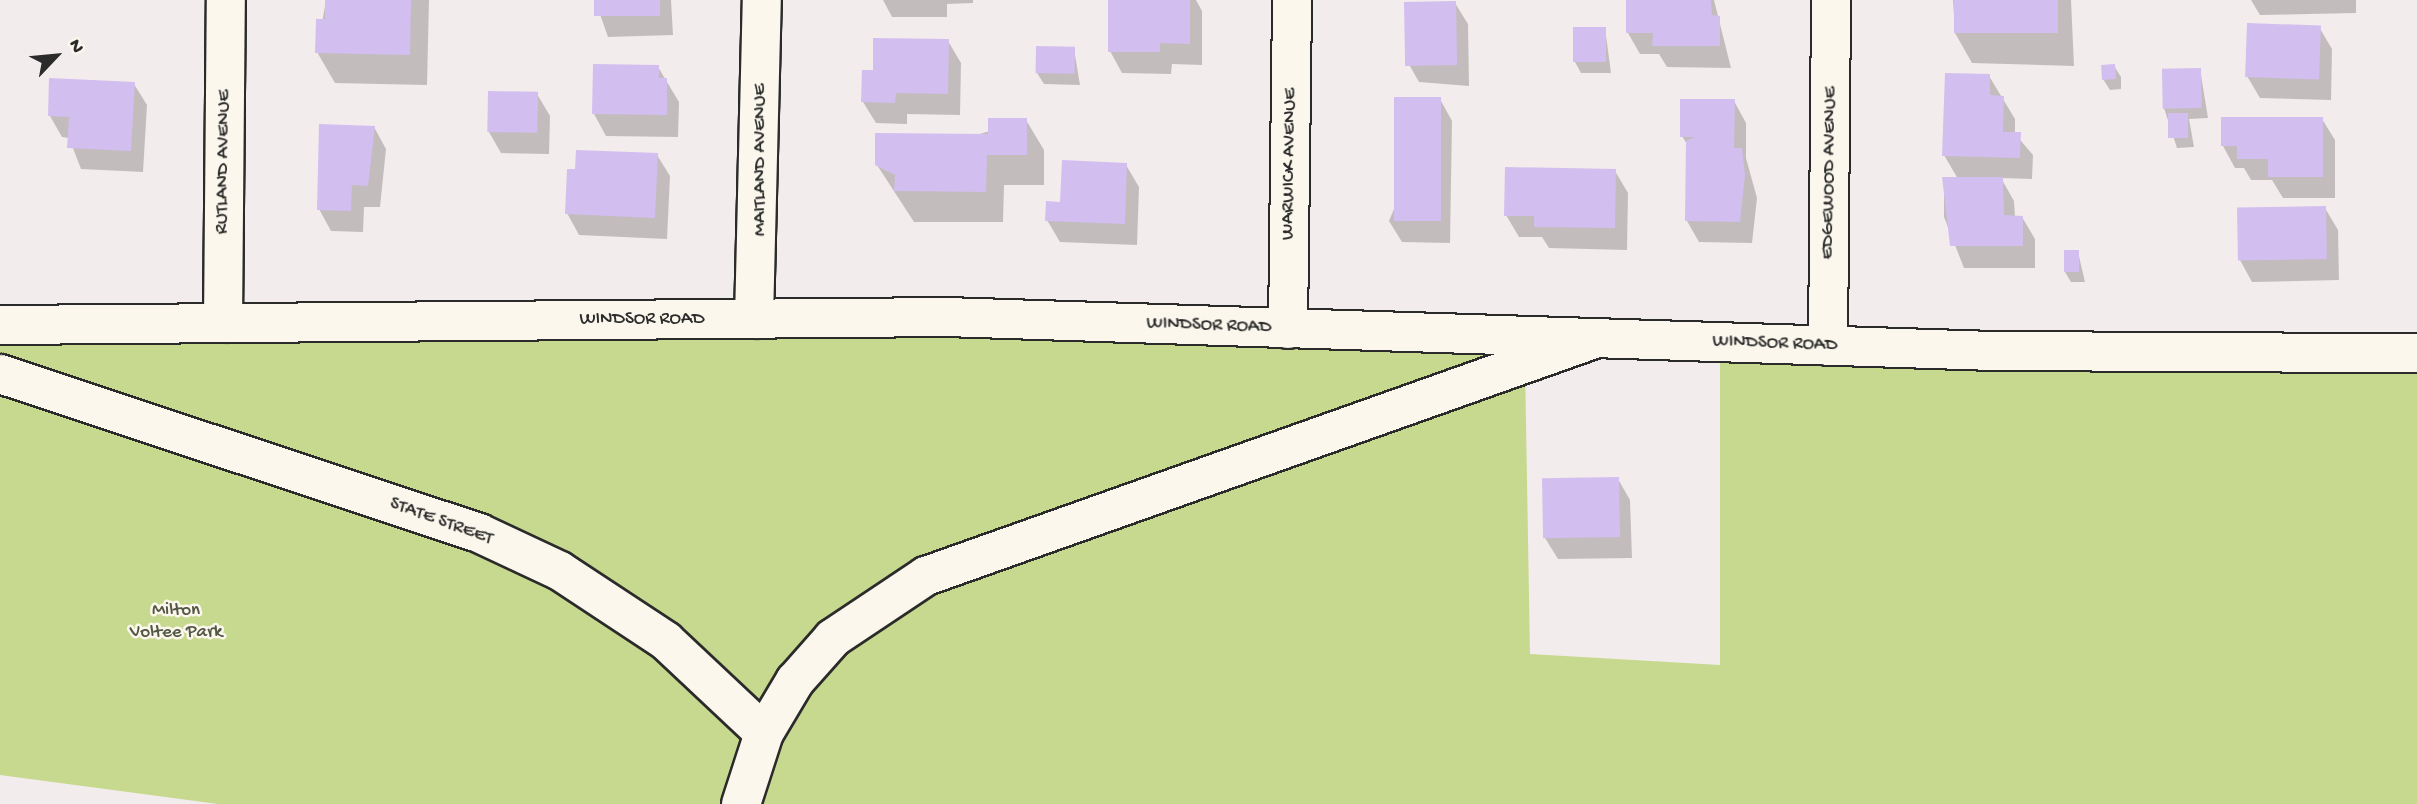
<!DOCTYPE html>
<style>
body{margin:0}
#map{position:relative;width:2417px;height:804px;overflow:hidden;background:#f3eced;font-family:"Gochi Hand",sans-serif}
div>[style]{position:absolute}
[style*='--x']{left:calc(var(--x)*1px);top:calc(var(--y)*1px);width:calc(var(--w)*1px);rotate:calc(var(--a)*1deg)}
.green>*{inset:0;background:#c7d98e}
.shadow>*{inset:0;background:#0003}
.building>*{inset:0;background:#d2beef;transform-origin:0 0}
.roads{filter:drop-shadow(2px 0 #2b2b2b) drop-shadow(-2px 0 #2b2b2b) drop-shadow(0 2px #2b2b2b) drop-shadow(0 -2px #2b2b2b)}
.minor>*{height:38px;margin:-19px;padding:0 19px;transform-origin:19px;border-radius:19px;background:#fbf7ec}
.tertiary>*{height:38px;margin:-19px;padding:0 19px;transform-origin:19px;border-radius:19px;background:#fbf7ec}
span{translate:-50% -50%;white-space:nowrap;text-align:center;line-height:1.15;-webkit-text-stroke:5px #fbf7ec;paint-order:stroke}
.street-label{font-size:19px;color:#2b2b2b}
.park-label{font-size:19px;color:#525644}
.north{position:absolute;left:21px;top:21px;width:70px;height:70px;-webkit-text-stroke:5px #fbf7ec;paint-order:stroke;rotate:64deg;font-size:19px;font-weight:700;line-height:28px;text-align:center;color:#2b2b2b}
.north::after{content:'';display:block;margin:auto;width:24px;height:32px;background:#2b2b2b;clip-path:polygon(50% 0,100% 100%,50% 72%,0 100%)}
</style>
<div id="map">
<div class="green">
<div style="clip-path:polygon(0 325px,1595px 338px,1525px 364px,1530px 654px,1720px 665px,1720px 342px,2417px 353px,2417px 804px,218px 804px,0 775px)"></div>
</div>
<div class="shadow">
<div style="clip-path:polygon(326px 0,429px 0,427px 85px,335px 83px,317px 52px)"></div>
<div style="clip-path:polygon(595px 0,671px 0,673px 35px,608px 37px)"></div>
<div style="clip-path:polygon(883px 0,973px 0,973px 3px,947px 4px,947px 17px,892px 17px)"></div>
<div style="clip-path:polygon(1110px 0,1196px 0,1202px 11px,1202px 65px,1172px 64px,1171px 74px,1122px 73px,1110px 51px)"></div>
<div style="clip-path:polygon(1628px 0,1714px 0,1731px 68px,1667px 67px,1659px 54px,1640px 54px,1628px 33px)"></div>
<div style="clip-path:polygon(1953px 0,2071px 0,2074px 66px,1972px 63px,1955px 33px)"></div>
<div style="clip-path:polygon(2251px 0,2356px 0,2356px 13px,2260px 15px)"></div>
<div style="clip-path:polygon(1455px 3px,1468px 24px,1469px 86px,1419px 82px,1407px 61px)"></div>
<div style="clip-path:polygon(2319px 27px,2332px 49px,2331px 100px,2260px 98px,2247px 76px)"></div>
<div style="clip-path:polygon(1605px 28px,1611px 73px,1581px 73px,1575px 62px)"></div>
<div style="clip-path:polygon(948px 41px,961px 63px,960px 115px,907px 114px,907px 124px,876px 123px,863px 102px,875px 71px)"></div>
<div style="clip-path:polygon(1074px 49px,1080px 85px,1044px 84px,1037px 73px)"></div>
<div style="clip-path:polygon(2114px 66px,2121px 77px,2121px 89px,2110px 90px,2103px 79px)"></div>
<div style="clip-path:polygon(658px 67px,679px 102px,678px 137px,606px 136px,594px 114px)"></div>
<div style="clip-path:polygon(2200px 69px,2208px 118px,2189px 119px,2194px 147px,2177px 148px,2164px 108px)"></div>
<div style="clip-path:polygon(1989px 76px,2015px 119px,2015px 134px,2033px 155px,2032px 179px,2001px 178px,2014px 201px,2015px 217px,2022px 217px,2035px 239px,2035px 268px,1964px 268px,1944px 217px,1944px 179px,1958px 179px,1944px 155px)"></div>
<div style="clip-path:polygon(134px 84px,147px 105px,143px 172px,81px 169px,69px 138px,62px 137px,50px 116px)"></div>
<div style="clip-path:polygon(537px 94px,550px 116px,549px 154px,501px 153px,489px 132px)"></div>
<div style="clip-path:polygon(1440px 99px,1452px 121px,1450px 243px,1402px 242px,1389px 221px)"></div>
<div style="clip-path:polygon(1734px 101px,1746px 123px,1746px 158px,1757px 198px,1752px 243px,1699px 242px,1687px 221px,1688px 146px,1682px 136px)"></div>
<div style="clip-path:polygon(2322px 119px,2335px 140px,2335px 198px,2283px 198px,2272px 180px,2251px 180px,2244px 168px,2235px 168px,2223px 146px)"></div>
<div style="clip-path:polygon(1026px 120px,1044px 150px,1044px 185px,1004px 185px,1003px 222px,914px 222px,877px 165px)"></div>
<div style="clip-path:polygon(374px 127px,386px 149px,380px 207px,364px 207px,363px 232px,331px 231px,319px 209px)"></div>
<div style="clip-path:polygon(657px 155px,670px 176px,667px 239px,579px 235px,567px 213px)"></div>
<div style="clip-path:polygon(1126px 165px,1139px 187px,1137px 245px,1060px 242px,1047px 220px,1061px 204px)"></div>
<div style="clip-path:polygon(1615px 171px,1628px 193px,1627px 250px,1549px 248px,1542px 237px,1519px 237px,1506px 215px)"></div>
<div style="clip-path:polygon(2325px 208px,2338px 230px,2339px 280px,2252px 282px,2240px 260px)"></div>
<div style="clip-path:polygon(2078px 252px,2085px 282px,2071px 282px,2065px 272px)"></div>
<div style="clip-path:polygon(1618px 479px,1630px 500px,1632px 558px,1558px 559px,1545px 538px)"></div>
</div>
<div class="building">
<div style="clip-path:polygon(325px 0,411px 0,410px 55px,315px 53px,316px 19px,325px 19px)"></div>
<div style="left:594px;top:0;width:66px;height:16px"></div>
<div style="clip-path:polygon(1108px 0,1190px 0,1190px 44px,1160px 43px,1160px 52px,1108px 52px)"></div>
<div style="clip-path:polygon(1626px 0,1711px 0,1712px 15px,1720px 16px,1720px 46px,1652px 46px,1653px 33px,1626px 33px)"></div>
<div style="left:1954px;top:0;width:104px;height:33px"></div>
<div style="left:1456px;top:1px;width:64px;height:52px;rotate:89deg"></div>
<div style="left:2247px;top:23px;width:74px;height:54px;rotate:2deg"></div>
<div style="left:1573px;top:27px;width:33px;height:35px"></div>
<div style="clip-path:polygon(873px 38px,949px 39px,948px 94px,896px 93px,895px 103px,861px 102px,862px 70px,873px 70px)"></div>
<div style="left:1036px;top:46px;width:39px;height:27px;rotate:1deg"></div>
<div style="clip-path:polygon(593px 64px,659px 65px,659px 78px,667px 78px,667px 115px,592px 114px)"></div>
<div style="left:2115px;top:64px;width:15px;height:14px;rotate:86deg"></div>
<div style="left:2201px;top:68px;width:40px;height:39px;rotate:89deg"></div>
<div style="clip-path:polygon(1945px 73px,1990px 74px,1990px 95px,2004px 96px,2003px 132px,2021px 132px,2020px 158px,1942px 156px)"></div>
<div style="clip-path:polygon(49px 78px,135px 82px,131px 151px,67px 148px,69px 117px,48px 116px)"></div>
<div style="left:488px;top:91px;width:50px;height:41px;rotate:1deg"></div>
<div style="left:1394px;top:97px;width:47px;height:124px"></div>
<div style="clip-path:polygon(1680px 99px,1735px 99px,1734px 148px,1742px 148px,1745px 175px,1740px 222px,1685px 221px,1686px 141px,1695px 137px,1680px 137px)"></div>
<div style="left:2168px;top:113px;width:20px;height:25px"></div>
<div style="clip-path:polygon(2221px 117px,2323px 117px,2323px 177px,2268px 177px,2268px 159px,2237px 159px,2237px 146px,2221px 146px)"></div>
<div style="clip-path:polygon(988px 118px,1027px 118px,1027px 155px,987px 155px,986px 192px,894px 191px,895px 175px,875px 165px,875px 133px,988px 134px)"></div>
<div style="clip-path:polygon(319px 124px,375px 126px,368px 186px,352px 185px,351px 211px,317px 210px)"></div>
<div style="clip-path:polygon(576px 150px,658px 153px,655px 218px,565px 214px,567px 169px,575px 169px)"></div>
<div style="clip-path:polygon(1062px 160px,1127px 163px,1125px 224px,1045px 221px,1046px 201px,1060px 202px)"></div>
<div style="clip-path:polygon(1505px 167px,1616px 169px,1615px 228px,1534px 227px,1534px 216px,1504px 216px)"></div>
<div style="clip-path:polygon(1942px 177px,2003px 177px,2004px 215px,2023px 216px,2023px 246px,1950px 246px)"></div>
<div style="left:2326px;top:206px;width:53px;height:89px;rotate:89deg"></div>
<div style="left:2064px;top:250px;width:15px;height:22px"></div>
<div style="left:1619px;top:477px;width:60px;height:77px;rotate:89deg"></div>
</div>
<div class="roads">
<div class="minor">
<div style="--x:754;--y:319;--w:319;--a:-88.6"></div>
<div style="--x:223;--y:323;--w:323;--a:-89.5"></div>
<div style="--x:1288;--y:329;--w:329;--a:-89.3"></div>
<div style="--x:1828;--y:346;--w:346;--a:-89.5"></div>
<div style="--x:0;--y:374;--w:505;--a:18.36"></div>
<div style="--x:479;--y:533;--w:89;--a:25.1"></div>
<div style="--x:560;--y:571;--w:127;--a:33.4"></div>
<div style="--x:666;--y:641;--w:134;--a:43.2"></div>
<div style="--x:764;--y:733;--w:75;--a:107.9"></div>
<div style="--x:764;--y:733;--w:61;--a:-59.2"></div>
<div style="--x:795;--y:681;--w:57;--a:-48.5"></div>
<div style="--x:833;--y:638;--w:112;--a:-33.7"></div>
<div style="--x:926;--y:576;--w:709;--a:-19.53"></div>
</div>
<div class="tertiary">
<div style="--x:0;--y:325;--w:946;--a:-0.48"></div>
<div style="--x:946;--y:317;--w:1050;--a:1.86"></div>
<div style="--x:1995;--y:351;--w:422;--a:0.3"></div>
</div>
</div>
<div class="street-label">
<span style="left:761px;top:160px;rotate:-90deg">MAITLAND AVENUE</span>
<span style="left:224px;top:162px;rotate:-89deg">RUTLAND AVENUE</span>
<span style="left:1290px;top:164px;rotate:-89deg">WARWICK AVENUE</span>
<span style="left:1830px;top:173px;rotate:-89deg">EDGEWOOD AVENUE</span>
<span style="left:642px;top:320px">WINDSOR ROAD</span>
<span style="left:1209px;top:326px;rotate:2deg">WINDSOR ROAD</span>
<span style="left:1775px;top:344px;rotate:2deg">WINDSOR ROAD</span>
<span style="left:441px;top:522px;rotate:20deg">STATE STREET</span>
</div>
<div class="park-label">
<span style="left:176px;top:622px">Milton<br>Voltee Park</span>
</div>
<div class="north">N</div>
</div>
